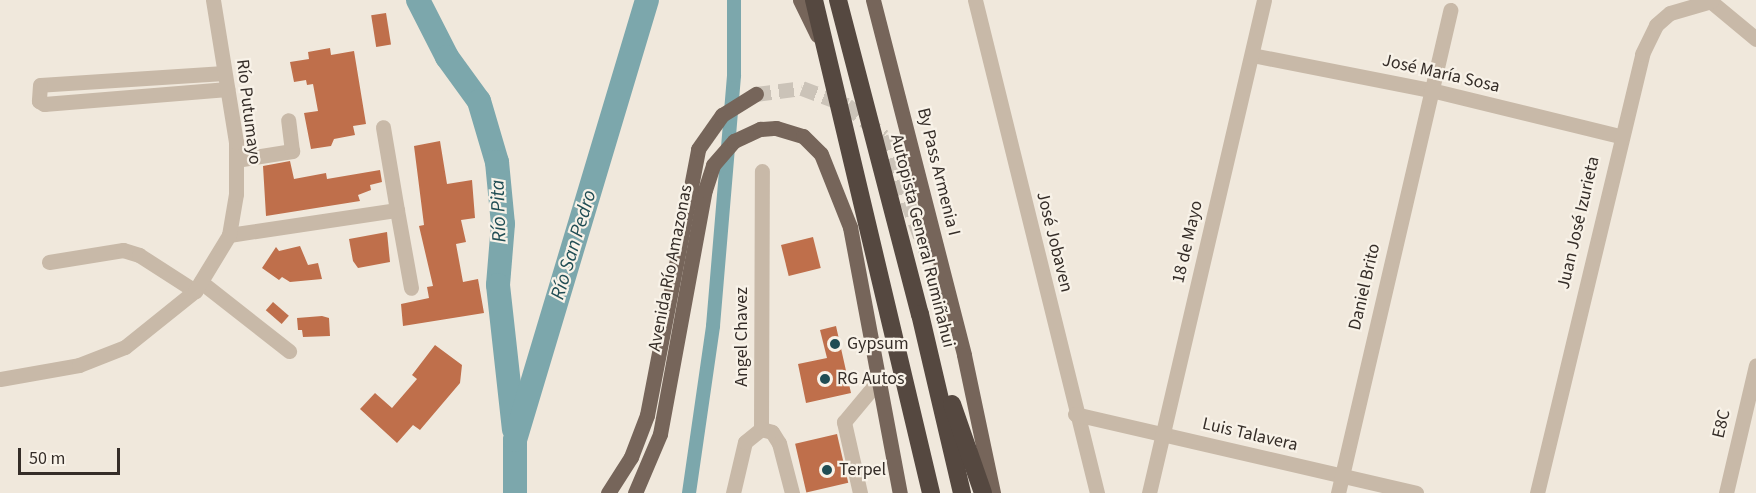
<!DOCTYPE html>
<meta charset="utf-8">
<style>
body{margin:0}
#map{position:relative;width:1756px;height:493px;overflow:hidden;background:#f0e8dc;font-family:"Source Sans 3",sans-serif}
div>[style]{position:absolute}
[style*='--x']{left:calc(var(--x)*1px);top:calc(var(--y)*1px);width:calc(var(--w)*1px);rotate:calc(var(--a)*1deg)}
.canal>*{height:14px;margin:-7px;padding:0 7px;transform-origin:7px;border-radius:7px;background:#7ca7ac}
.river>*{height:24px;margin:-12px;padding:0 12px;transform-origin:12px;border-radius:12px;background:#7ca7ac}
.building>*{inset:0;background:#bf6f4b;transform-origin:0 0}
.major-tunnel>*{height:15px;margin-top:-7.5px;transform-origin:0;background:repeating-linear-gradient(90deg,#cbc3b8 0 15px,transparent 0 23px)}
.minor>*{height:15px;margin:-7.5px;padding:0 7.5px;transform-origin:7.5px;border-radius:7.5px;background:#c8b9a8}
.major>*{height:15px;margin:-7.5px;padding:0 7.5px;transform-origin:7.5px;border-radius:7.5px;background:#76655a}
.highway>*{height:18px;margin:-9px;padding:0 9px;transform-origin:9px;border-radius:9px;background:#554840}
.dots>*{width:16px;height:16px;translate:-50% -50%;box-sizing:border-box;border:3px solid #f8f2e8;border-radius:50%}
span{translate:-50% -50%;white-space:nowrap;text-align:center;line-height:1.15;-webkit-text-stroke:4.5px #f8f2e8;paint-order:stroke}
.street-label{font-size:18px;color:#352d28}
.poi-label{font-size:18px;color:#352d28}
.left{translate:0 -50%;text-align:left}
.water-label{font-size:20px;color:#204d54;font-style:italic}
.scale{position:absolute;left:18px;top:448px;width:102px;height:27px;box-sizing:border-box;border:3px solid #352d28;border-top:0;padding-left:8px;font-size:18px;line-height:21px;white-space:nowrap;color:#352d28;-webkit-text-stroke:4px #f8f2e8;paint-order:stroke}
</style>
<div id="map">
<div class="canal">
<div style="--x:689;--y:493;--w:169;--a:-81.8"></div>
<div style="--x:713;--y:326;--w:252;--a:-85.2"></div>
<div style="--x:734;--y:75;--w:75;--a:-90"></div>
</div>
<div class="river">
<div style="--x:418;--y:0;--w:64;--a:63"></div>
<div style="--x:447;--y:57;--w:54;--a:54"></div>
<div style="--x:479;--y:101;--w:64;--a:73.6"></div>
<div style="--x:497;--y:162;--w:62;--a:84.5"></div>
<div style="--x:503;--y:224;--w:61;--a:94.7"></div>
<div style="--x:498;--y:285;--w:145;--a:83.7"></div>
<div style="--x:515;--y:493;--w:53;--a:-90"></div>
<div style="--x:515;--y:440;--w:459;--a:-73.3"></div>
</div>
<div class="building">
<div style="left:386px;top:13px;width:32px;height:15px;rotate:81deg"></div>
<div style="clip-path:polygon(330px 48px,331px 55px,354px 51px,366px 124px,353px 126px,355px 135px,334px 139px,331px 146px,311px 149px,304px 113px,318px 111px,313px 84px,307px 85px,306px 80px,294px 82px,290px 62px,309px 59px,308px 52px)"></div>
<div style="clip-path:polygon(440px 141px,447px 184px,472px 180px,475px 218px,461px 220px,466px 242px,456px 244px,463px 282px,478px 279px,484px 313px,403px 326px,401px 304px,429px 298px,427px 287px,433px 286px,419px 226px,424px 225px,414px 146px)"></div>
<div style="clip-path:polygon(290px 161px,294px 179px,326px 173px,327px 179px,380px 170px,382px 182px,370px 185px,371px 190px,358px 195px,360px 201px,266px 216px,263px 166px)"></div>
<div style="clip-path:polygon(387px 232px,390px 262px,358px 268px,353px 261px,349px 239px)"></div>
<div style="left:813px;top:237px;width:32px;height:33px;rotate:76deg"></div>
<div style="clip-path:polygon(300px 246px,308px 265px,318px 263px,322px 279px,290px 282px,282px 277px,279px 280px,262px 268px,276px 247px,279px 251px)"></div>
<div style="left:273px;top:302px;width:21px;height:11px;rotate:41deg"></div>
<div style="clip-path:polygon(322px 316px,329px 318px,330px 336px,303px 337px,302px 330px,298px 330px,297px 318px)"></div>
<div style="clip-path:polygon(836px 326px,851px 393px,806px 403px,798px 364px,827px 358px,820px 330px)"></div>
<div style="clip-path:polygon(435px 345px,462px 365px,460px 383px,420px 430px,413px 425px,397px 443px,360px 409px,375px 393px,392px 408px,417px 379px,412px 375px)"></div>
<div style="left:837px;top:434px;width:50px;height:43px;rotate:77deg"></div>
</div>
<div class="major-tunnel">
<div style="--x:756;--y:94;--w:46;--a:-7.4"></div>
<div style="--x:802;--y:88;--w:48;--a:20.7"></div>
<div style="--x:847;--y:105;--w:48;--a:40.7"></div>
<div style="--x:883;--y:136;--w:174;--a:69.5"></div>
</div>
<div class="minor">
<div style="--x:975;--y:0;--w:508;--a:76.1"></div>
<div style="--x:1709;--y:0;--w:61;--a:39.7"></div>
<div style="--x:1252;--y:55;--w:182;--a:11.1"></div>
<div style="--x:1431;--y:90;--w:194;--a:13.7"></div>
<div style="--x:224;--y:73;--w:184;--a:176.3"></div>
<div style="--x:40;--y:85;--w:16;--a:94"></div>
<div style="--x:39;--y:101;--w:6;--a:31"></div>
<div style="--x:44;--y:104;--w:184;--a:-4.7"></div>
<div style="--x:236;--y:160;--w:57;--a:-9.1"></div>
<div style="--x:292;--y:151;--w:31;--a:-97"></div>
<div style="--x:397;--y:210;--w:79;--a:79.8"></div>
<div style="--x:229;--y:235;--w:170;--a:-8.5"></div>
<div style="--x:397;--y:210;--w:84;--a:-99.6"></div>
<div style="--x:49;--y:262;--w:75;--a:-9.2"></div>
<div style="--x:123;--y:250;--w:17;--a:17"></div>
<div style="--x:139;--y:255;--w:67;--a:32.7"></div>
<div style="--x:201;--y:282;--w:112;--a:38.1"></div>
<div style="--x:0;--y:379;--w:80;--a:-10"></div>
<div style="--x:79;--y:365;--w:49;--a:-21.4"></div>
<div style="--x:125;--y:347;--w:90;--a:-38.7"></div>
<div style="--x:195;--y:291;--w:66;--a:-58.7"></div>
<div style="--x:229;--y:235;--w:42;--a:-80.3"></div>
<div style="--x:236;--y:194;--w:52;--a:-90"></div>
<div style="--x:236;--y:142;--w:144;--a:-99.2"></div>
<div style="--x:1075;--y:414;--w:350;--a:13"></div>
<div style="--x:761;--y:429;--w:258;--a:-89.8"></div>
<div style="--x:761;--y:429;--w:11;--a:15"></div>
<div style="--x:772;--y:432;--w:13;--a:58"></div>
<div style="--x:779;--y:443;--w:52;--a:75.4"></div>
<div style="--x:733;--y:493;--w:52;--a:-76.8"></div>
<div style="--x:745;--y:442;--w:21;--a:-39"></div>
<div style="--x:860;--y:493;--w:73;--a:-102.7"></div>
<div style="--x:844;--y:422;--w:55;--a:-50.2"></div>
<div style="--x:1149;--y:493;--w:506;--a:-76.87"></div>
<div style="--x:1338;--y:493;--w:496;--a:-76.9"></div>
<div style="--x:1537;--y:493;--w:451;--a:-76.5"></div>
<div style="--x:1642;--y:54;--w:32;--a:-64"></div>
<div style="--x:1656;--y:25;--w:18;--a:-41"></div>
<div style="--x:1670;--y:13;--w:43;--a:-16.3"></div>
<div style="--x:1726;--y:493;--w:131;--a:-76.8"></div>
</div>
<div class="major">
<div style="--x:800;--y:0;--w:39;--a:64"></div>
<div style="--x:873;--y:0;--w:366;--a:75.6"></div>
<div style="--x:964;--y:355;--w:141;--a:78.1"></div>
<div style="--x:608;--y:493;--w:43;--a:-57.4"></div>
<div style="--x:631;--y:457;--w:45;--a:-69.1"></div>
<div style="--x:647;--y:415;--w:271;--a:-79.1"></div>
<div style="--x:698;--y:149;--w:42;--a:-54.8"></div>
<div style="--x:722;--y:115;--w:40;--a:-32"></div>
<div style="--x:635;--y:493;--w:64;--a:-67"></div>
<div style="--x:660;--y:434;--w:248;--a:-79.6"></div>
<div style="--x:705;--y:190;--w:26;--a:-72"></div>
<div style="--x:713;--y:165;--w:32;--a:-49"></div>
<div style="--x:734;--y:141;--w:29;--a:-25"></div>
<div style="--x:760;--y:129;--w:16;--a:-4"></div>
<div style="--x:776;--y:128;--w:28;--a:17"></div>
<div style="--x:803;--y:136;--w:25;--a:45"></div>
<div style="--x:821;--y:154;--w:79;--a:68.3"></div>
<div style="--x:850;--y:227;--w:271;--a:79.4"></div>
</div>
<div class="highway">
<div style="--x:814;--y:0;--w:507;--a:76.65"></div>
<div style="--x:838;--y:0;--w:325;--a:75.4"></div>
<div style="--x:920;--y:314;--w:184;--a:76.8"></div>
<div style="--x:952;--y:404;--w:94;--a:70.8"></div>
</div>
<div class="dots">
<div style="left:835px;top:344px;background:#204d54"></div>
<div style="left:825px;top:379px;background:#204d54"></div>
<div style="left:827px;top:470px;background:#204d54"></div>
</div>
<div class="street-label">
<span style="left:1441px;top:74px;rotate:13deg">José María Sosa</span>
<span style="left:248px;top:112px;rotate:83deg">Río Putumayo</span>
<span style="left:938px;top:172px;rotate:76deg">By Pass Armenia I</span>
<span style="left:1579px;top:223px;rotate:-77deg">Juan José Izurieta</span>
<span style="left:922px;top:241px;rotate:76deg">Autopista General Rumiñahui</span>
<span style="left:1054px;top:242px;rotate:76deg">José Jobaven</span>
<span style="left:1188px;top:242px;rotate:-77deg">18 de Mayo</span>
<span style="left:671px;top:268px;rotate:-79deg">Avenida Río Amazonas</span>
<span style="left:1365px;top:287px;rotate:-77deg">Daniel Brito</span>
<span style="left:742px;top:337px;rotate:-90deg">Angel Chavez</span>
<span style="left:1722px;top:424px;rotate:-77deg">E8C</span>
<span style="left:1250px;top:435px;rotate:13deg">Luis Talavera</span>
</div>
<div class="poi-label">
<span class="left" style="left:847px;top:344px">Gypsum</span>
<span class="left" style="left:837px;top:379px">RG Autos</span>
<span class="left" style="left:839px;top:470px">Terpel</span>
</div>
<div class="water-label">
<span style="left:499px;top:211px;rotate:-92deg">Río Pita</span>
<span style="left:574px;top:245px;rotate:-73deg">Río San Pedro</span>
</div>
<div class="scale">50 m</div>
</div>
